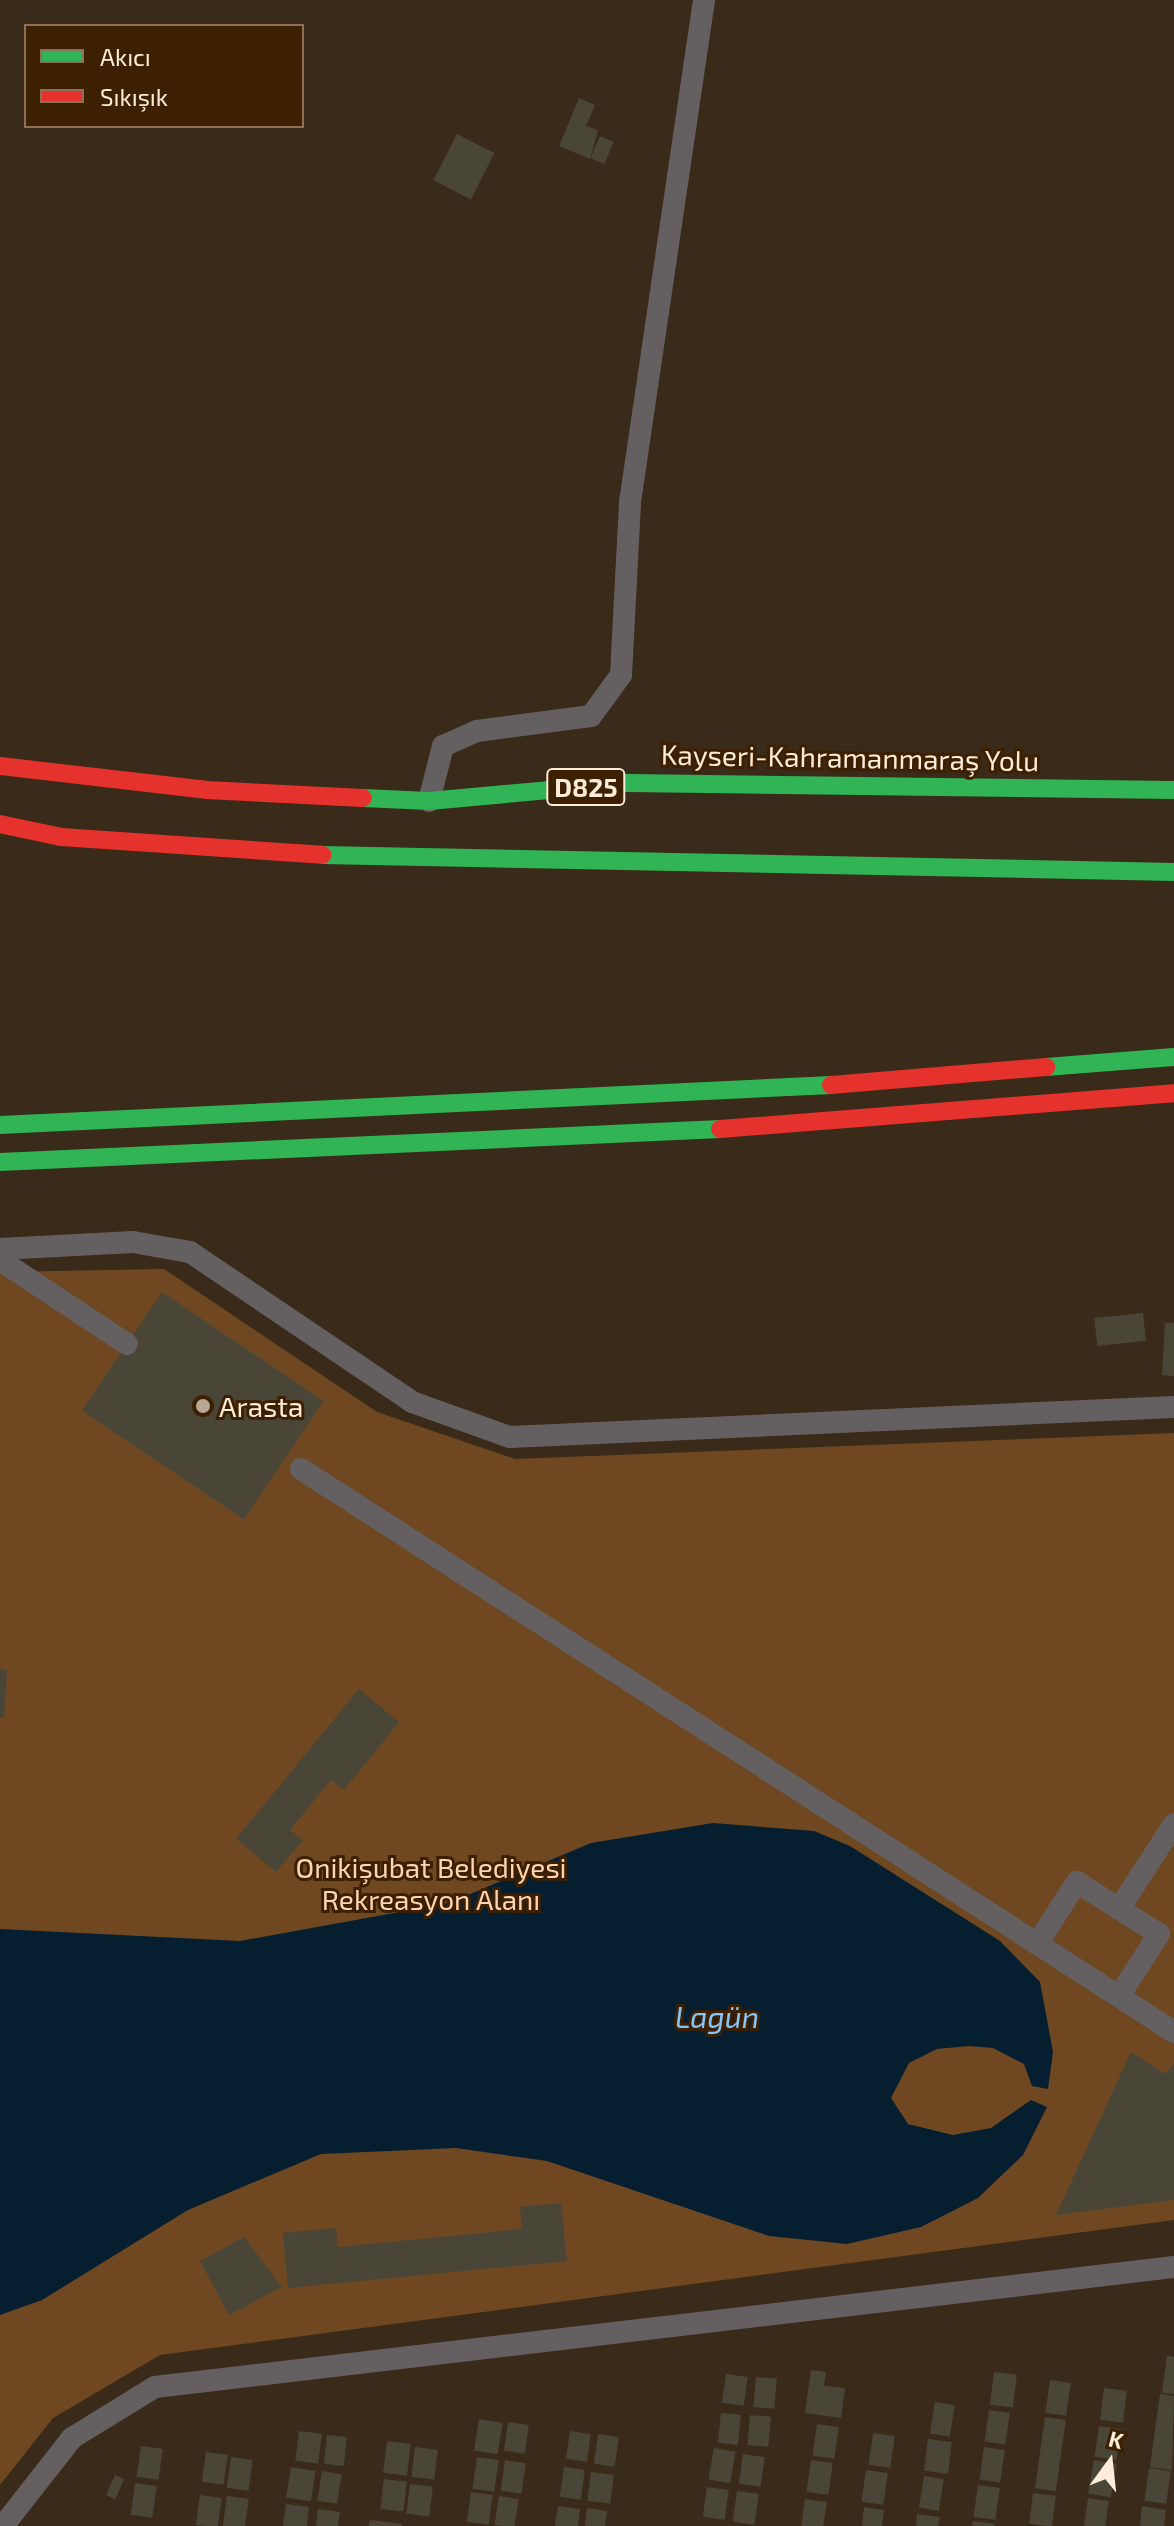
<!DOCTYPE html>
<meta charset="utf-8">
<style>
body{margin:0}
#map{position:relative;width:1174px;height:2526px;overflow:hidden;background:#3a2a19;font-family:"Exo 2",sans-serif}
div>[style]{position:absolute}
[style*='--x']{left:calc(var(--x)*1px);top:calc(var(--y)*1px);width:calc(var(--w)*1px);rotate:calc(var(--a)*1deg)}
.green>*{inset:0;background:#6f4822}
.water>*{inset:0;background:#051f31}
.building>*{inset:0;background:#4a4637;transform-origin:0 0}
.street>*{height:22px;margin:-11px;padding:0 11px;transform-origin:11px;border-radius:11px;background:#646062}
.fast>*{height:18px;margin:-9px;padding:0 9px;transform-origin:9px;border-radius:9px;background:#30b455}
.jam>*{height:18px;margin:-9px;padding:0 9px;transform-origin:9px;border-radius:9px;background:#e5322d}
.dots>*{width:22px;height:22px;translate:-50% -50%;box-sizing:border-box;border:4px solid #3d2001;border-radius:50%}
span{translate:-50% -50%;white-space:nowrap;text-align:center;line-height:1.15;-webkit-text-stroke:6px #3d2001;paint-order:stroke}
.shield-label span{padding:2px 6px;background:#3d2001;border:2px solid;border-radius:6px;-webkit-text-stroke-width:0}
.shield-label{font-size:26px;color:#feebda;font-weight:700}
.street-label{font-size:28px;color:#feebda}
.poi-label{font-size:28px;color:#feebda}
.left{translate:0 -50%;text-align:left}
.park-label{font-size:28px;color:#fed4b0}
.water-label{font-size:30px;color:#85c6fa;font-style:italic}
.legend{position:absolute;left:24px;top:24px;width:280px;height:104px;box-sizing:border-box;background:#3d2001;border:2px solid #8a7158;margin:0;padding:10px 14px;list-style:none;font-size:24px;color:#feebda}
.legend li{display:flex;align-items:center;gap:16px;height:40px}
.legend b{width:40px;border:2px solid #8a7158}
.north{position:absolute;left:1070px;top:2422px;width:80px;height:80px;-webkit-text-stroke:6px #3d2001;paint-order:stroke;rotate:15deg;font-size:22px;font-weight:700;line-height:32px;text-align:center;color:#feebda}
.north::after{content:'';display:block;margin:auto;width:28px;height:36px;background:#feebda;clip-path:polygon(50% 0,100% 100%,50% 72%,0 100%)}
</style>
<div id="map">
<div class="green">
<div style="clip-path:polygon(164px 1269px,377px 1412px,515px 1459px,1174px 1433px,1174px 2220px,160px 2355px,53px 2418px,0 2485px,0 1272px)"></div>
</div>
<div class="water">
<div style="clip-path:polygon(713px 1823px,814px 1831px,850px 1846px,1000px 1941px,1040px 1982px,1053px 2052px,1048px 2089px,1032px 2086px,1024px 2064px,993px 2048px,969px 2046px,937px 2049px,909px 2063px,891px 2098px,908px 2124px,953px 2135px,991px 2128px,1031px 2100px,1047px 2107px,1023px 2155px,978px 2198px,921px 2227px,847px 2244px,769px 2236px,547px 2161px,456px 2148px,321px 2154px,188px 2210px,42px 2300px,0 2315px,0 1929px,240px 1941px,449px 1903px,591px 1843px)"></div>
</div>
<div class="building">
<div style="clip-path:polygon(579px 98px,595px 105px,586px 126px,598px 130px,590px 159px,559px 146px)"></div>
<div style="left:457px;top:134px;width:42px;height:52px;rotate:27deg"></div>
<div style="left:600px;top:136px;width:15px;height:24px;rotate:23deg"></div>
<div style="left:162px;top:1292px;width:195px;height:143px;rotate:34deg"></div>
<div style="left:1143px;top:1313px;width:28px;height:49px;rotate:84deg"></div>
<div style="clip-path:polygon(1165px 1323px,1174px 1323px,1174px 1376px,1162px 1375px)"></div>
<div style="clip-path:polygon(0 1669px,7px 1670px,4px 1718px,0 1718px)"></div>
<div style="clip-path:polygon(359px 1689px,399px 1722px,344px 1790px,331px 1780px,290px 1830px,303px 1840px,276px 1872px,236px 1839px)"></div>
<div style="clip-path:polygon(1131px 2052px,1165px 2074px,1174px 2063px,1174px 2200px,1056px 2215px)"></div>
<div style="clip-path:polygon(561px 2203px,567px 2261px,288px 2288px,283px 2233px,336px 2228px,338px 2247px,522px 2229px,520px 2207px)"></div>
<div style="clip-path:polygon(244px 2237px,282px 2287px,229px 2315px,200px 2261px)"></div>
<div style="clip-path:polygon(1167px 2356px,1174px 2357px,1174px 2394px,1162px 2393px)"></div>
<div style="clip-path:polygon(811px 2370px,826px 2372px,824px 2386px,845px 2388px,841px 2418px,805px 2413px)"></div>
<div style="left:994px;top:2372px;width:23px;height:33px;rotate:7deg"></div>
<div style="left:726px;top:2374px;width:22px;height:29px;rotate:8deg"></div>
<div style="left:756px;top:2377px;width:21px;height:30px;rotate:5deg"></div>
<div style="left:1050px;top:2380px;width:21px;height:33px;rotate:8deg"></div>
<div style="left:1104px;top:2388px;width:23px;height:32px;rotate:7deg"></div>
<div style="clip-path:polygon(1160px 2394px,1174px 2396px,1172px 2470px,1150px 2467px)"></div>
<div style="left:935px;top:2402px;width:20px;height:32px;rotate:9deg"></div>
<div style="left:989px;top:2410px;width:21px;height:32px;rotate:8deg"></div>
<div style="left:721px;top:2413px;width:20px;height:30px;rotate:6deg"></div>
<div style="left:750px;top:2415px;width:21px;height:30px;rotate:5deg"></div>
<div style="left:1045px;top:2417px;width:21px;height:72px;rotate:8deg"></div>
<div style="left:479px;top:2419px;width:24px;height:32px;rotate:9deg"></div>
<div style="left:508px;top:2422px;width:21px;height:29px;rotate:8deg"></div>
<div style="left:817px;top:2424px;width:22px;height:32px;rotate:8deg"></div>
<div style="left:1099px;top:2426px;width:22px;height:31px;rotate:8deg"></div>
<div style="left:299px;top:2431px;width:23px;height:30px;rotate:7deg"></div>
<div style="left:570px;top:2431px;width:21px;height:28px;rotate:8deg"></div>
<div style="left:873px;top:2433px;width:22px;height:32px;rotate:8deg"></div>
<div style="left:598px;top:2434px;width:21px;height:30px;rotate:8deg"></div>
<div style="left:327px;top:2435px;width:20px;height:29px;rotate:6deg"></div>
<div style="left:928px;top:2439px;width:24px;height:32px;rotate:7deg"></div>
<div style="left:387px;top:2441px;width:24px;height:32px;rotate:7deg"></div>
<div style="left:141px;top:2446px;width:22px;height:31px;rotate:8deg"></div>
<div style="left:415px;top:2447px;width:23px;height:30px;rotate:7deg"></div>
<div style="left:984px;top:2447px;width:21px;height:33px;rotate:8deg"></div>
<div style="left:714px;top:2448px;width:22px;height:32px;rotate:10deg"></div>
<div style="left:206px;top:2452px;width:22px;height:30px;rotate:8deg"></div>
<div style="left:743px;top:2454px;width:22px;height:30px;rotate:8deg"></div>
<div style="left:231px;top:2457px;width:22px;height:31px;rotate:8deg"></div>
<div style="left:477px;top:2457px;width:22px;height:32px;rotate:8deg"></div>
<div style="left:505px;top:2460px;width:21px;height:31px;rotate:8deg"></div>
<div style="left:811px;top:2460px;width:22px;height:32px;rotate:8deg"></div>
<div style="left:1094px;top:2460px;width:23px;height:34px;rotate:10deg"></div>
<div style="left:291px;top:2467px;width:25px;height:31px;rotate:9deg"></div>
<div style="left:564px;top:2467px;width:21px;height:30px;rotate:8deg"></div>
<div style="left:1149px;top:2468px;width:22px;height:33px;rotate:8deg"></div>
<div style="left:866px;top:2470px;width:22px;height:32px;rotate:8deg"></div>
<div style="left:322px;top:2471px;width:20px;height:30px;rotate:9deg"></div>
<div style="left:591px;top:2472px;width:23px;height:29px;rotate:7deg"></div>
<div style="left:115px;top:2475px;width:10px;height:22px;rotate:24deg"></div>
<div style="left:924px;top:2476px;width:20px;height:32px;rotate:9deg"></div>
<div style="left:384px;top:2479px;width:23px;height:30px;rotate:7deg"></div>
<div style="left:135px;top:2483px;width:22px;height:32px;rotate:8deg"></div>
<div style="left:410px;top:2484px;width:23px;height:30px;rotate:7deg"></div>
<div style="left:978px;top:2485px;width:22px;height:32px;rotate:8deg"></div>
<div style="left:707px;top:2487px;width:22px;height:30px;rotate:8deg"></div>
<div style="left:737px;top:2491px;width:22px;height:31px;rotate:8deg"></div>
<div style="left:471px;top:2492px;width:22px;height:30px;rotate:8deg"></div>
<div style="left:1033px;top:2493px;width:23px;height:31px;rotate:7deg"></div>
<div style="left:200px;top:2495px;width:22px;height:30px;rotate:8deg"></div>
<div style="left:227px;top:2496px;width:22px;height:30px;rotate:8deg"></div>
<div style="left:499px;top:2496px;width:20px;height:29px;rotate:9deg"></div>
<div style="left:1088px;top:2498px;width:21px;height:28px;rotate:8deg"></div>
<div style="left:805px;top:2499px;width:22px;height:27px;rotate:8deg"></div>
<div style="clip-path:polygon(286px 2504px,309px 2507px,307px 2526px,283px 2526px)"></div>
<div style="clip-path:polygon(558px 2506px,580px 2509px,578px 2526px,555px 2526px)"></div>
<div style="clip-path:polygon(1142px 2506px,1166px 2510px,1164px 2526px,1140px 2526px)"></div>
<div style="clip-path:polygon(864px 2507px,884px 2510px,882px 2526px,862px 2526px)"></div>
<div style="clip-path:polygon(587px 2508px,607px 2511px,605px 2526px,585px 2526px)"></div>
<div style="clip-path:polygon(318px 2509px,340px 2512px,338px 2526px,316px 2526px)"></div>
<div style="clip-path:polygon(917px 2514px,940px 2517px,938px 2526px,916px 2526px)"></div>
<div style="clip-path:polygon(370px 2520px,402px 2524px,402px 2526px,369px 2526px)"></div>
<div style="clip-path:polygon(973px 2521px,995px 2524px,994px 2526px,972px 2526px)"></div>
</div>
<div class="street">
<div style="--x:429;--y:801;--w:57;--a:-75.7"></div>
<div style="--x:443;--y:746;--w:37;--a:-24"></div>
<div style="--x:477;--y:731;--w:115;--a:-7.5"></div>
<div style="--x:591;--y:716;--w:51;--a:-53.8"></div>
<div style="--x:621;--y:675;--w:173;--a:-87"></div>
<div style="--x:630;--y:502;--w:507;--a:-81.61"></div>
<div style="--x:0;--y:1249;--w:133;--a:-3"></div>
<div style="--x:133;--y:1242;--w:58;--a:10"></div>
<div style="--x:190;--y:1252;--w:268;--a:34"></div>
<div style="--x:412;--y:1402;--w:104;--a:19.7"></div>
<div style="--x:510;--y:1437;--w:665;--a:-2.59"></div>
<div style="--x:0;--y:1260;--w:152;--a:33.5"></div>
<div style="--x:301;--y:1469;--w:1039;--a:32.82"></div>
<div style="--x:1119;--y:1909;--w:101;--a:-57.1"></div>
<div style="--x:1037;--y:1944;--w:74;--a:-57.2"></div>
<div style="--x:1077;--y:1882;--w:97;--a:32.4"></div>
<div style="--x:1159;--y:1934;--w:74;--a:122.8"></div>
<div style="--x:3;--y:2526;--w:112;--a:-51.9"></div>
<div style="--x:72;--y:2438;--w:97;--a:-31.6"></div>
<div style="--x:155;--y:2387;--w:1026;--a:-6.72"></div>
</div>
<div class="fast">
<div style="--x:363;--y:798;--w:66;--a:2.6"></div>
<div style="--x:429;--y:801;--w:200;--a:-5.2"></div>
<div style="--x:628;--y:783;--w:546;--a:0.73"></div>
<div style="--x:322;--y:855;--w:852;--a:1.14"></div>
<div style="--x:1046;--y:1067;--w:128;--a:-4.5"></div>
<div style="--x:0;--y:1125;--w:832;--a:-2.76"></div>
<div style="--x:0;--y:1162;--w:721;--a:-2.62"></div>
</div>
<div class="jam">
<div style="--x:0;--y:766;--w:207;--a:6.6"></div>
<div style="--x:206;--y:790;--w:157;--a:2.9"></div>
<div style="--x:0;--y:824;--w:62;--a:12"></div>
<div style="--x:61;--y:837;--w:262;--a:3.9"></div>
<div style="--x:831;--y:1085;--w:216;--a:-4.8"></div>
<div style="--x:720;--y:1129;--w:455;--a:-4.5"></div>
</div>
<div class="dots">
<div style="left:203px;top:1406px;background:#b9a796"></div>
</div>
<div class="shield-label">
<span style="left:586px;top:787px">D825</span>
</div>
<div class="street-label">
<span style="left:850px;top:757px;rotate:1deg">Kayseri-Kahramanmaraş Yolu</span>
</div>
<div class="poi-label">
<span class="left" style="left:219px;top:1406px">Arasta</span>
</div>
<div class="park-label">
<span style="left:431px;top:1883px">Onikişubat Belediyesi<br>Rekreasyon Alanı</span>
</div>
<div class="water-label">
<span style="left:717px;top:2016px">Lagün</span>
</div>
<ul class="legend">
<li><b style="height:10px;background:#30b455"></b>Akıcı</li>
<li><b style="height:10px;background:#e5322d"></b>Sıkışık</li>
</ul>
<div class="north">K</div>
</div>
